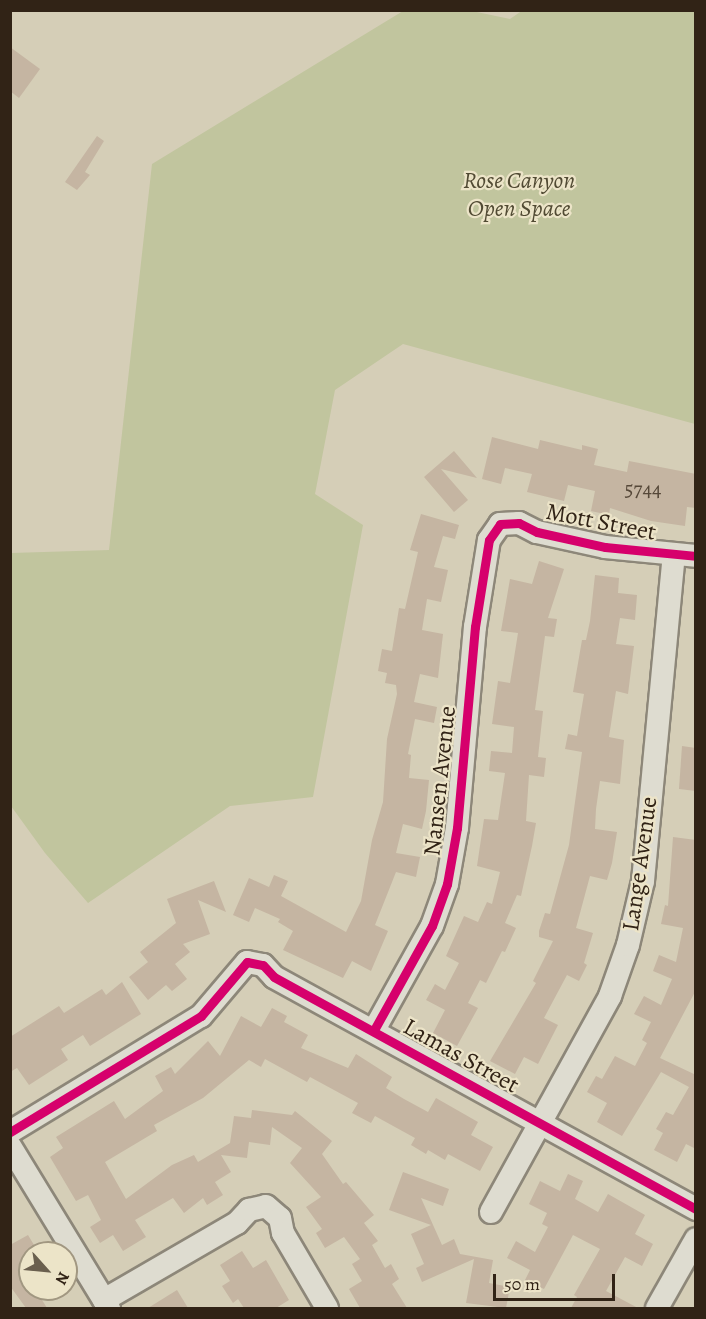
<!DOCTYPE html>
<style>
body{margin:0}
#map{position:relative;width:706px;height:1319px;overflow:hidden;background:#d5ceb7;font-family:Alegreya,serif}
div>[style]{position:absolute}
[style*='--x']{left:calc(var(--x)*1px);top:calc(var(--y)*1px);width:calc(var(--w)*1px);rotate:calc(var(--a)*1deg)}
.green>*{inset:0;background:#c1c59e}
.building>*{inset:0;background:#c5b5a2}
.roads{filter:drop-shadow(2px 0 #8d8779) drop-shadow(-2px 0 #8d8779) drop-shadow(0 2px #8d8779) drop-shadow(0 -2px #8d8779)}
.minor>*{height:22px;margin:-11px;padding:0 11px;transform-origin:11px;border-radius:11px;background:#dedcd0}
.cycleway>*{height:9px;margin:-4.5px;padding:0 4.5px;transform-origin:4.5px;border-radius:4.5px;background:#d6006c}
span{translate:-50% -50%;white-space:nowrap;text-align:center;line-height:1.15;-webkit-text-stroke:4.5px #ece4c8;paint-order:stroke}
.number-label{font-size:21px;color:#564839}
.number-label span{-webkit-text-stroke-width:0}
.park-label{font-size:24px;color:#514a33;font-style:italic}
.street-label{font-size:24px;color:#312316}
.frame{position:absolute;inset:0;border:12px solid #312316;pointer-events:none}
.north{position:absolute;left:18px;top:1241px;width:60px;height:60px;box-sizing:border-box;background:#ece4c8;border:2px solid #a19781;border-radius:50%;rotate:117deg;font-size:16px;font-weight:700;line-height:24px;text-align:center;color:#312316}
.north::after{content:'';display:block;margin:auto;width:21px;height:27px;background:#6a5f4e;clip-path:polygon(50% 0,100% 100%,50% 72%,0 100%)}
.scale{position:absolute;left:493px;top:1274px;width:122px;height:27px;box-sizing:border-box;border:3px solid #312316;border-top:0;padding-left:8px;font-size:18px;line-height:21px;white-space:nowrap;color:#312316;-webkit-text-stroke:4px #ece4c8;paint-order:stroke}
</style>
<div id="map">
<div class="green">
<div style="clip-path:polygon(523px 10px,695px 11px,695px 424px,403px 344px,335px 390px,315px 494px,363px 525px,313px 797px,230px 806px,88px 903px,45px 853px,11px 806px,11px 553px,109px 550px,152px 164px,403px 11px,472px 11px,510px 19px)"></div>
</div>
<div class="building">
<div style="clip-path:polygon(10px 47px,40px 69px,19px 98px,10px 91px)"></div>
<div style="clip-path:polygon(97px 136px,104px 141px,85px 172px,90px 175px,77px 190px,65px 182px)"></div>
<div style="clip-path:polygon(492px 437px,538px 449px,540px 440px,582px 450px,582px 445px,598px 449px,594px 465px,627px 472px,629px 461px,696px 474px,696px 508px,687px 507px,685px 526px,651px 521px,610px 508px,609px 515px,591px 511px,595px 491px,568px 485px,564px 501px,527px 492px,532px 474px,505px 468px,501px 484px,482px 479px)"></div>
<div style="clip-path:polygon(454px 451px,477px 478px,441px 469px,468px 500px,454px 512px,424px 477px)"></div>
<div style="clip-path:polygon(421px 514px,459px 525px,455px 539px,443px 536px,434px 567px,448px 570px,441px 602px,427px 599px,422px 630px,443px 634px,438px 678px,420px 674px,414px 702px,437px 707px,434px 723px,415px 719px,408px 754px,411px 755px,409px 778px,429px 780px,426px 811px,422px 829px,403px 824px,396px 853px,420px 857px,416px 877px,396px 872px,375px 925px,388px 931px,371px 971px,352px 961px,343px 978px,283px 950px,293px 931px,278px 922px,280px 919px,255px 908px,249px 922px,233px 915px,249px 878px,269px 887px,274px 875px,288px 881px,281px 896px,346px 932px,361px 901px,372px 840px,383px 802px,387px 739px,397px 694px,396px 685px,385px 683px,387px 673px,378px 671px,382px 649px,392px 651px,399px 608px,405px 609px,418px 552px,410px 550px)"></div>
<div style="clip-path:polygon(539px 561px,564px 569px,548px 618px,557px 619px,554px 637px,545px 636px,535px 710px,543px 711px,538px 757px,546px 758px,544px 777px,529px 775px,526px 821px,536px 823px,532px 846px,521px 896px,517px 895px,505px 923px,516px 928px,505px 952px,502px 951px,486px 983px,480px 980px,468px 1003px,478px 1008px,457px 1046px,433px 1033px,445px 1010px,426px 1000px,435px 984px,445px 990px,459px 963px,446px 956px,464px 916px,478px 922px,487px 902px,492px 904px,500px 872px,477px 866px,484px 819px,498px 820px,505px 773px,489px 771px,491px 751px,512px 753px,514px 727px,492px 724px,498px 681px,510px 683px,518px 633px,501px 631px,510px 579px,532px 584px)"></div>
<div style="clip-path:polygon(595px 575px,619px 578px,618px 593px,637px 595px,635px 620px,620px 618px,616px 644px,634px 646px,628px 694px,616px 691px,609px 737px,624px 740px,620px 784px,600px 781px,596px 809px,595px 829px,617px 832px,612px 863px,607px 880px,590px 876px,576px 928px,593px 933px,584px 963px,587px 965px,579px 981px,567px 975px,544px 1018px,558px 1025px,538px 1064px,524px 1057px,515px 1074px,490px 1061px,536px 983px,533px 981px,553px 941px,539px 937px,539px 931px,545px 913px,550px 914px,569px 845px,582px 752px,565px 749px,568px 734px,577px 736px,584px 694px,573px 692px,582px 640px,586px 640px,590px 621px)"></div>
<div style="clip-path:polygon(682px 746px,696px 748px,696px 791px,679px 789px)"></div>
<div style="clip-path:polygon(673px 837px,696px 840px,696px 990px,660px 1058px,696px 1075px,696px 1149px,686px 1144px,677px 1162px,654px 1150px,663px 1133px,656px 1129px,666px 1112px,673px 1115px,689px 1087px,661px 1072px,622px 1136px,597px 1122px,607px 1103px,587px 1092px,596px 1076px,602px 1079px,615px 1056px,635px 1066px,647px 1043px,642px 1040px,651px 1022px,634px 1014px,644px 996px,661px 1005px,672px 979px,653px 971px,659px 955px,676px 962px,683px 928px,661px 924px,665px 905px,668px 906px)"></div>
<div style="clip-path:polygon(214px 881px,226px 912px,198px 900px,210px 934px,183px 944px,190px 952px,175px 964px,187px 979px,172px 991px,166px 985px,148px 1000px,129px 977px,148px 962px,140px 952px,176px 923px,167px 899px)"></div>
<div style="clip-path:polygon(122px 982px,141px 1014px,90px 1046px,83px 1035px,61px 1049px,68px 1060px,29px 1085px,17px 1068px,10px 1072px,10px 1037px,59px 1006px,64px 1013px,102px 989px,106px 995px)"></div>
<div style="clip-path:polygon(272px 1008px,287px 1016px,284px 1022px,308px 1035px,301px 1048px,348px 1068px,356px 1054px,392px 1077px,386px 1088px,404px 1099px,428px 1112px,436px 1098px,478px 1122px,471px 1135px,493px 1147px,480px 1171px,448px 1154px,445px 1160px,428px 1150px,426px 1154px,411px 1145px,415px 1138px,375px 1116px,371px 1123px,352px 1113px,358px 1103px,310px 1077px,307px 1082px,265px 1059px,261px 1067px,249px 1060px,203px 1098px,154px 1125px,157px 1131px,105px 1162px,126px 1199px,172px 1165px,194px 1155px,198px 1162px,230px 1143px,234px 1116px,251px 1118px,252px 1110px,292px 1115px,295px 1111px,332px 1141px,322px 1154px,343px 1184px,346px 1182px,374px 1215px,364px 1223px,378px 1241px,372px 1245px,385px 1268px,391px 1264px,399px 1279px,392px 1284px,407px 1308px,360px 1308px,349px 1289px,362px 1281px,352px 1264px,360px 1259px,344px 1237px,325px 1248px,316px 1233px,322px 1229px,306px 1207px,321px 1197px,290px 1163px,302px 1148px,272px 1127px,270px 1145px,249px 1142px,247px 1158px,221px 1155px,231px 1172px,215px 1182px,223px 1195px,207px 1205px,203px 1198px,184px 1213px,173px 1198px,135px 1220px,146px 1237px,123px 1251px,113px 1235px,100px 1243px,90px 1227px,101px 1220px,88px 1195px,76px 1201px,50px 1157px,63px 1148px,56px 1137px,114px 1101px,125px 1119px,163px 1091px,155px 1076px,171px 1067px,175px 1074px,208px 1041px,220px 1056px,241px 1016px,261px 1027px)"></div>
<div style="clip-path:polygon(403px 1172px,449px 1189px,443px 1206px,421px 1198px,442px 1245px,454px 1239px,460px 1254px,493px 1260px,489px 1283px,510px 1287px,506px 1308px,466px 1303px,474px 1259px,422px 1282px,416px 1268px,424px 1264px,411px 1234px,431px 1225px,389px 1210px)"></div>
<div style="clip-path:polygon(568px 1174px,583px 1181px,575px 1199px,598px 1212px,608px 1194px,645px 1215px,635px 1234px,653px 1244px,642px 1266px,625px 1257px,606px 1291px,638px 1308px,571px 1308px,577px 1297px,574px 1295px,600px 1249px,573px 1235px,544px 1289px,525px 1280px,530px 1270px,507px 1258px,516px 1241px,535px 1252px,548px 1227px,542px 1224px,547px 1213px,529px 1204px,540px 1181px,560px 1191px)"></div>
<div style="clip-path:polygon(28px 1235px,37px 1250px,30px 1253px,30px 1289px,57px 1289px,42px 1300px,47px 1308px,26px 1308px,10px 1286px,10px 1245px)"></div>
<div style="clip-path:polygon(242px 1251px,253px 1268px,266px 1260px,289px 1300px,276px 1308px,244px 1308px,238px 1299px,233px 1303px,222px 1286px,230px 1281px,220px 1265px)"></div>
<div style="clip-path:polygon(177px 1290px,188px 1308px,148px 1308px)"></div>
</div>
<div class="roads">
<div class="minor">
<div style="--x:374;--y:1030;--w:119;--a:-60.9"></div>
<div style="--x:432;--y:926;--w:45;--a:-70.3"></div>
<div style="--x:447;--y:884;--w:57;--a:-79.9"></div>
<div style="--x:457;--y:828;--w:202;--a:-84.9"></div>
<div style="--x:475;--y:627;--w:88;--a:-80.9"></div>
<div style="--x:489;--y:540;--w:19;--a:-55"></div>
<div style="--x:500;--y:524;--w:19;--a:-3"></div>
<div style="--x:519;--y:523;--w:20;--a:27"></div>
<div style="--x:537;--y:532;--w:70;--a:12.4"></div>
<div style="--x:605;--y:547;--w:91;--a:5.6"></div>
<div style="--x:10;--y:1132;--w:223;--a:-31.3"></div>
<div style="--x:201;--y:1016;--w:71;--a:-49.6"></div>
<div style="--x:247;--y:962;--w:16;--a:11"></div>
<div style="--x:263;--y:965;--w:16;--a:47"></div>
<div style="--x:274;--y:977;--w:482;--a:28.8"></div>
<div style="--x:10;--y:1146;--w:190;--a:58.6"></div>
<div style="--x:491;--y:1212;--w:247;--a:-61.1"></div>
<div style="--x:610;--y:996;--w:54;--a:-70.6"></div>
<div style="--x:628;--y:945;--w:66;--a:-76.8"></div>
<div style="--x:643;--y:881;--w:327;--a:-84.6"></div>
<div style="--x:104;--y:1300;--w:154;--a:-30.1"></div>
<div style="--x:237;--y:1223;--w:18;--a:-47"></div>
<div style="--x:249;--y:1210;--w:17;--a:-13"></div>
<div style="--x:266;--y:1206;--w:18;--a:41"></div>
<div style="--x:280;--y:1218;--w:15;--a:79"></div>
<div style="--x:283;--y:1233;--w:87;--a:59.6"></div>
<div style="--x:657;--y:1308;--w:79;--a:-60.5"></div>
</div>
</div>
<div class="cycleway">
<div style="--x:374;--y:1030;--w:119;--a:-60.9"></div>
<div style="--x:432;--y:926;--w:45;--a:-70.3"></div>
<div style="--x:447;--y:884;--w:57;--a:-79.9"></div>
<div style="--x:457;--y:828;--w:202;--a:-84.9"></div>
<div style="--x:475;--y:627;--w:88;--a:-80.9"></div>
<div style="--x:489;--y:540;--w:19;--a:-55"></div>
<div style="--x:500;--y:524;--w:19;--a:-3"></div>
<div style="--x:519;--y:523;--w:20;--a:27"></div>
<div style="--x:537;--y:532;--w:70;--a:12.4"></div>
<div style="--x:605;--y:547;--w:91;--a:5.6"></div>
<div style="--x:10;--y:1132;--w:223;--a:-31.3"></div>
<div style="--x:201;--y:1016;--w:71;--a:-49.6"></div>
<div style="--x:247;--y:962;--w:16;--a:11"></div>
<div style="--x:263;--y:965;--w:16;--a:47"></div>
<div style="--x:274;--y:977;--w:482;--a:28.8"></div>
</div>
<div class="number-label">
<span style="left:643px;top:489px">5744</span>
</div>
<div class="park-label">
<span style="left:519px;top:195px">Rose Canyon<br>Open Space</span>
</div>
<div class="street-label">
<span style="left:601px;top:522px;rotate:11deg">Mott Street</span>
<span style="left:440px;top:781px;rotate:-84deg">Nansen Avenue</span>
<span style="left:640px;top:864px;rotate:-82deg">Lange Avenue</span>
<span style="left:461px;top:1056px;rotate:29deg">Lamas Street</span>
</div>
<div class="frame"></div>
<div class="north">N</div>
<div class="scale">50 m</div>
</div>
